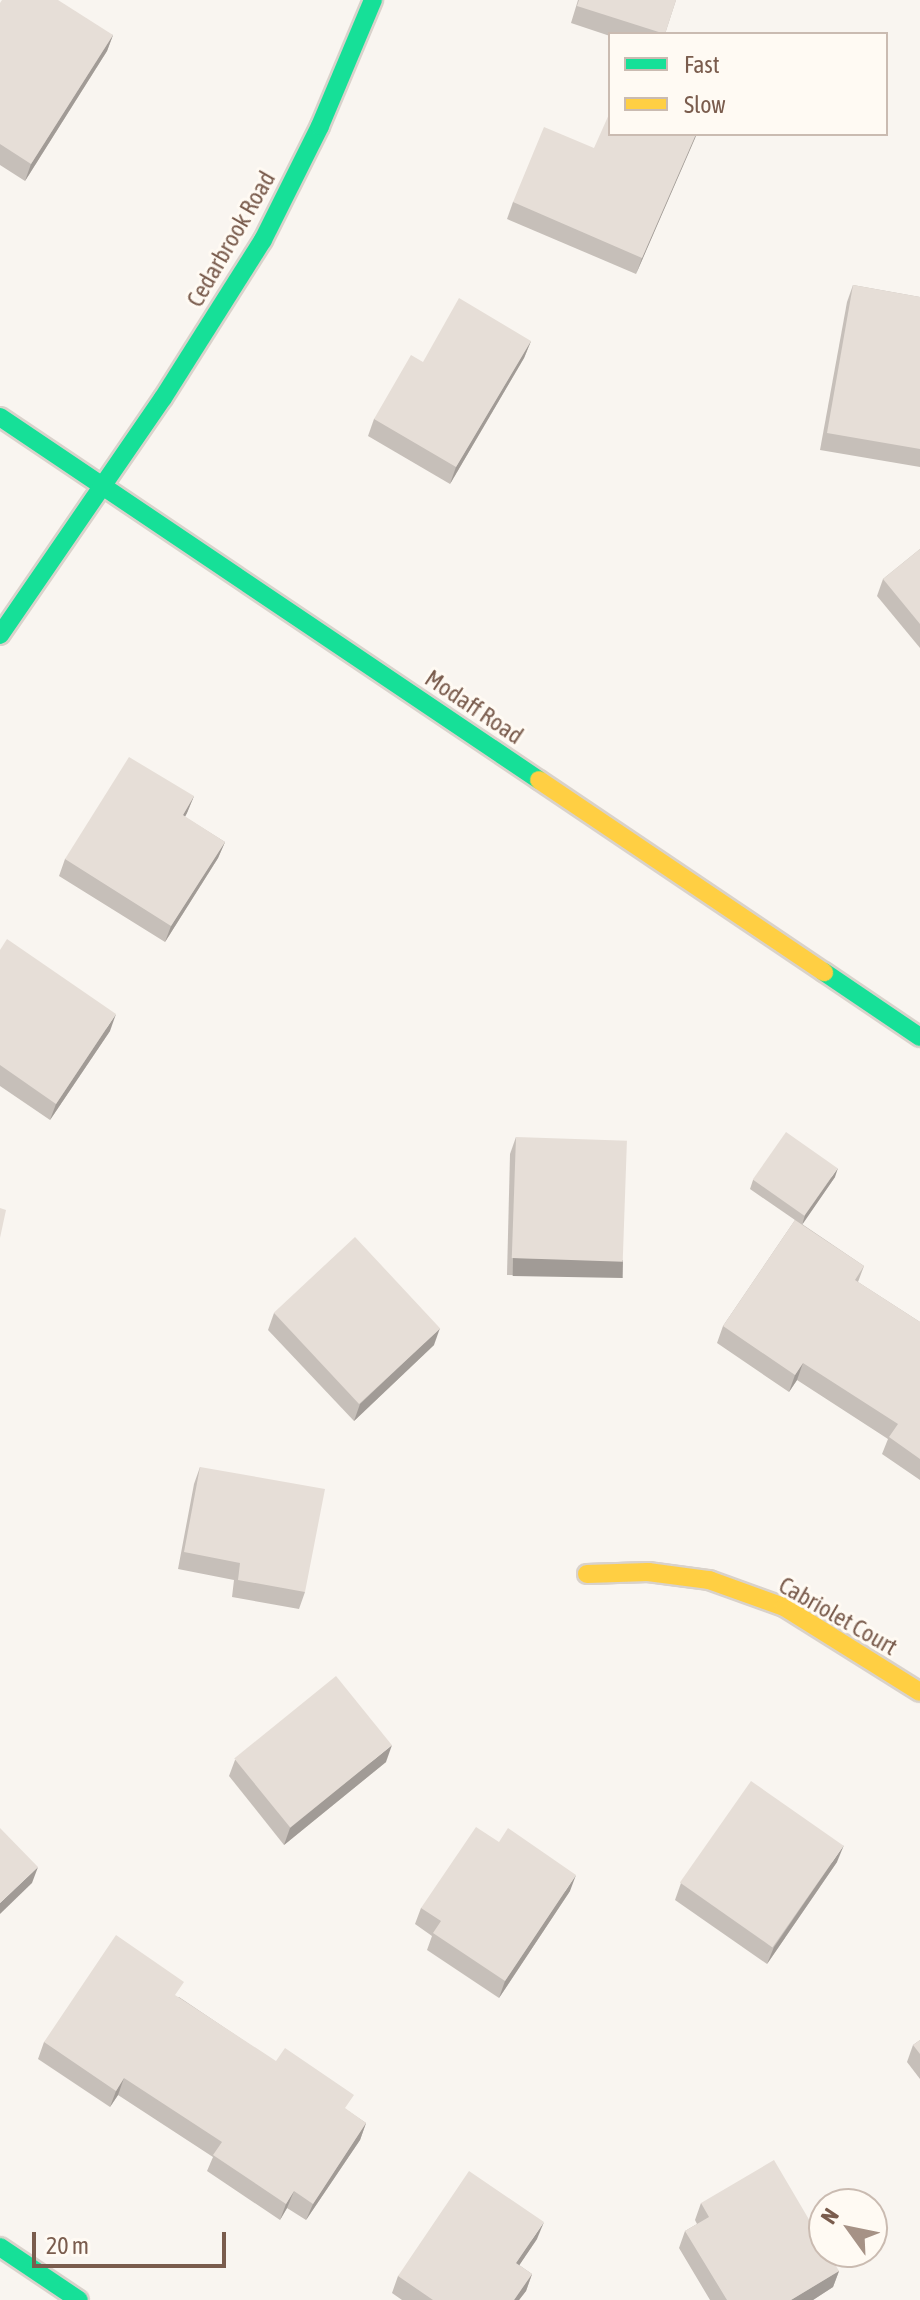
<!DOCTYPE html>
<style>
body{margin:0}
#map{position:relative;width:920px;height:2300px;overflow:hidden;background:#f9f5f0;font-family:"Asap Condensed",sans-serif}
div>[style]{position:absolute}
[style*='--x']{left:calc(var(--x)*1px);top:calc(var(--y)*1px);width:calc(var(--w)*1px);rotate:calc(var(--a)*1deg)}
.roads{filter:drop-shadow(2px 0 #d9d2cb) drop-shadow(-2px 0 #d9d2cb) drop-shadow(0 2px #d9d2cb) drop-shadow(0 -2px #d9d2cb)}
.fast>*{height:18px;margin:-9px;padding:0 9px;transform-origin:9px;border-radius:9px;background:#16e098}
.slow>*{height:18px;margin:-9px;padding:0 9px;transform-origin:9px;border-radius:9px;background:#ffcf43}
.wall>*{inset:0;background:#c6bfb9}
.shaded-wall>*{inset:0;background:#a19b96;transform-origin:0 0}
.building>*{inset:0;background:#e6ded7;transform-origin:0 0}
span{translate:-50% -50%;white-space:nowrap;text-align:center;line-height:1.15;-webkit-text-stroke:6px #fffaf3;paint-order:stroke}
.street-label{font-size:24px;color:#7a5c4d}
.legend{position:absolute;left:608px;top:32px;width:280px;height:104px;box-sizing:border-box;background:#fffaf3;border:2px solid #cabbb1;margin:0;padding:10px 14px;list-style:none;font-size:24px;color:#7a5c4d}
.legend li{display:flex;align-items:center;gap:16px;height:40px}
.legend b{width:40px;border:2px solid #cabbb1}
.north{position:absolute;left:808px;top:2188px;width:80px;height:80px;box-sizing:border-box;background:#fffaf3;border:2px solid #cabbb1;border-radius:50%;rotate:303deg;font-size:22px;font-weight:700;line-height:32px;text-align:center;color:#7a5c4d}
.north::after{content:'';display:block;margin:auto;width:28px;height:36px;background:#a69286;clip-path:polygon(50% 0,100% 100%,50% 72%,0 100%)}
.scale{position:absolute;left:32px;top:2232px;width:194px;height:36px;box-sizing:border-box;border:4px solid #7a5c4d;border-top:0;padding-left:10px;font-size:24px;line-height:28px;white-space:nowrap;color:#7a5c4d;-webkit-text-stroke:6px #fffaf3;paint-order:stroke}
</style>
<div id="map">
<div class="roads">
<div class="fast">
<div style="--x:0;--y:417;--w:650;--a:33.96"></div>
<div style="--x:0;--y:635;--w:288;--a:-55.5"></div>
<div style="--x:163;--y:398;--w:187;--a:-57.7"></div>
<div style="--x:263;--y:240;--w:127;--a:-63.4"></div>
<div style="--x:320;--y:126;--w:137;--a:-67.2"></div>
<div style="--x:824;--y:972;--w:116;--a:34.1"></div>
<div style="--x:0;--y:2247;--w:95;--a:33.9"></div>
</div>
<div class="slow">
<div style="--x:539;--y:780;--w:344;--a:34"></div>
<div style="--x:587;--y:1574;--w:61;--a:-1.9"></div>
<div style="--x:648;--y:1572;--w:62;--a:7.5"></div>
<div style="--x:709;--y:1580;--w:80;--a:19.8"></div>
<div style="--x:784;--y:1607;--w:160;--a:32"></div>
</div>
</div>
<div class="wall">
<div style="clip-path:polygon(578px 0,676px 0,665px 34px,610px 34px,610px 36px,571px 23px)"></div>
<div style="clip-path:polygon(0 3px,113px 35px,107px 51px,25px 181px,0 165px)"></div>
<div style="clip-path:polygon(697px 134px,636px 274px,507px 219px,513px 202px,594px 148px)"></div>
<div style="clip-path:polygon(853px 285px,920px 297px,920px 467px,820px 450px,847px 302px)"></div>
<div style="clip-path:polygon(531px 341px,524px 358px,450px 484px,368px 436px,374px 419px)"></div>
<div style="clip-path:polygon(920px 549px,920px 648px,877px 596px,883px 579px)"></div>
<div style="clip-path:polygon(194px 796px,185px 817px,225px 842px,218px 858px,165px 942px,59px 876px,65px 859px)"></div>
<div style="clip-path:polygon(0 950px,110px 1031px,50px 1120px,0 1086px)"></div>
<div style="clip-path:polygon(516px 1137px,617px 1277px,507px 1275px,510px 1154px)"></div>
<div style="clip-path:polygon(835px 1177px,802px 1224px,864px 1266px,858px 1282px,920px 1322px,920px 1480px,882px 1454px,888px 1439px,797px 1380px,789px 1392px,717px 1343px,723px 1326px,795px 1220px,750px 1189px,753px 1180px)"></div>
<div style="clip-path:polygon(274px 1313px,434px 1345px,354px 1421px,268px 1330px)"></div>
<div style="clip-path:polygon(200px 1467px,305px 1592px,299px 1609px,232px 1597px,234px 1580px,178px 1569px,194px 1484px)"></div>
<div style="clip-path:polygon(235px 1760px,386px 1762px,284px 1845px,229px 1776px)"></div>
<div style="clip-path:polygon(837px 1862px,767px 1964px,675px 1900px,681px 1883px)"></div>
<div style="clip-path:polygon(570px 1891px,499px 1998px,427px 1950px,432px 1936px,415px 1924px,421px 1908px)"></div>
<div style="clip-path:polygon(179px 1997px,366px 2123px,360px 2140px,306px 2220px,287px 2208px,280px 2220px,207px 2171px,213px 2157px,118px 2095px,110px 2107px,38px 2059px,44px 2042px)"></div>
<div style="clip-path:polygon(920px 2040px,920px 2079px,907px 2062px,913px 2045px)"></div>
<div style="clip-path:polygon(701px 2203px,839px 2271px,833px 2287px,813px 2300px,710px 2300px,679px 2248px,685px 2231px,697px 2224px,695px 2220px)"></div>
<div style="clip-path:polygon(537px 2239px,519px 2265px,532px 2274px,526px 2291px,519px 2300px,402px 2300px,392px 2293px,398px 2276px)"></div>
</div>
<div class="shaded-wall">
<div style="clip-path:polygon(113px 35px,107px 51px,25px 181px,31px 164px)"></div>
<div style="clip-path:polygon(696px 134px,695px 138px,636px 274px,642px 258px)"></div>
<div style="clip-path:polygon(531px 341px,524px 358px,450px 484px,456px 467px)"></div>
<div style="clip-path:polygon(194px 796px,187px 813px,176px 832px,183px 815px)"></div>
<div style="clip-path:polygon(225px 842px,218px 858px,165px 942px,171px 926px)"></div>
<div style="clip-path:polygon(116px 1014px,110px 1031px,50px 1120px,56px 1104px)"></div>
<div style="clip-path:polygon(838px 1168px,835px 1177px,802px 1225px,805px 1215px)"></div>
<div style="left:513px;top:1258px;width:110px;height:18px;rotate:1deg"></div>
<div style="clip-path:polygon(440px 1328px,434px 1345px,354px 1421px,360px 1404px)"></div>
<div style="clip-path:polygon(803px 1363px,797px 1380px,789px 1392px,795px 1375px)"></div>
<div style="clip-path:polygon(392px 1745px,386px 1762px,284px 1845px,290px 1828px)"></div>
<div style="clip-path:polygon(844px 1845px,837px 1862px,767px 1964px,774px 1947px)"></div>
<div style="clip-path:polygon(38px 1867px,32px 1883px,0 1914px,0 1903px)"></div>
<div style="clip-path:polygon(576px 1875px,570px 1891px,499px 1998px,505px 1981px)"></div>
<div style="clip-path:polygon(124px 2078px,118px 2095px,110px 2107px,116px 2091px)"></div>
<div style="clip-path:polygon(366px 2123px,360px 2140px,306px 2220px,313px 2204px)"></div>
<div style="clip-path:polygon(294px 2191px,287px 2208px,280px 2220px,286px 2204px)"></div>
<div style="clip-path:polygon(544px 2222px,537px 2239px,510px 2279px,516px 2263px)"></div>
<div style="clip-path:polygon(839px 2271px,833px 2287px,813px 2300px,791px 2300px)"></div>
<div style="clip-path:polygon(532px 2274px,526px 2291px,519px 2300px,514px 2300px)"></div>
</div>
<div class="building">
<div style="clip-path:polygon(2px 0,58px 0,113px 35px,31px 164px,0 144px,0 3px)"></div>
<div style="clip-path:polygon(579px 0,676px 0,665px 34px,577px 6px)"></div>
<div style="clip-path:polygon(610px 112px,610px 134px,696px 134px,642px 258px,513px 202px,544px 127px,594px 148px)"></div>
<div style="clip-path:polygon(853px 285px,920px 297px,920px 449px,827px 433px)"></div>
<div style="clip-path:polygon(459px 298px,531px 341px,456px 467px,374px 419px,411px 355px,423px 362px)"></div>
<div style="clip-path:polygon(920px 549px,920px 624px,883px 579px)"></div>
<div style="clip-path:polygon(129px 757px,194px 796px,183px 815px,225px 842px,171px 926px,65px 859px)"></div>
<div style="clip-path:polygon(7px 939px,116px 1014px,56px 1104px,0 1065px,0 950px)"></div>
<div style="left:786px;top:1132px;width:63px;height:58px;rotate:35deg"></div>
<div style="left:516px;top:1137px;width:111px;height:121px;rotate:2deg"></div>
<div style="clip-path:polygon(0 1208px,6px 1210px,0 1238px)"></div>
<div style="clip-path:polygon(795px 1220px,864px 1266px,855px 1280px,920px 1322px,920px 1459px,889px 1437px,898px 1424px,803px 1363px,795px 1375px,723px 1326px)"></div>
<div style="left:355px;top:1237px;width:125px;height:111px;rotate:47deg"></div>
<div style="clip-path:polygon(200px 1467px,325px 1489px,305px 1592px,238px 1580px,240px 1563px,184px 1552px)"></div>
<div style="left:336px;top:1676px;width:89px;height:131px;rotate:51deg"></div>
<div style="left:751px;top:1781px;width:113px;height:124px;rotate:35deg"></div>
<div style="clip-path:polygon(476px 1827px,499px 1842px,508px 1828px,576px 1875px,505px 1981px,433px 1933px,441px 1921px,421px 1908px)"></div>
<div style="clip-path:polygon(0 1828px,38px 1867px,0 1903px)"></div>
<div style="clip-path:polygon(116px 1935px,184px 1982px,175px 1995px,276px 2061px,285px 2048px,354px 2095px,345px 2108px,366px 2123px,313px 2204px,294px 2191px,286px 2204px,213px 2155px,222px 2142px,124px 2078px,116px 2091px,44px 2042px)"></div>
<div style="clip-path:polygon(920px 2040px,920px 2054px,913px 2045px)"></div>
<div style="clip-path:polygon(774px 2160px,824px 2245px,824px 2252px,828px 2252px,839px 2271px,791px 2300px,727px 2300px,685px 2231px,709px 2217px,701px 2203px)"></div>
<div style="clip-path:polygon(469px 2171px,544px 2222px,516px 2263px,532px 2274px,514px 2300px,433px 2300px,398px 2276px)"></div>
</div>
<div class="street-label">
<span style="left:231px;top:239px;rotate:-60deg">Cedarbrook Road</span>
<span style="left:474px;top:707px;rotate:34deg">Modaff Road</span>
<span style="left:838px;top:1616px;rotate:30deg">Cabriolet Court</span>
</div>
<ul class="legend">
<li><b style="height:10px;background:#16e098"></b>Fast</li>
<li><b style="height:10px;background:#ffcf43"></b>Slow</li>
</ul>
<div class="north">N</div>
<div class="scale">20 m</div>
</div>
